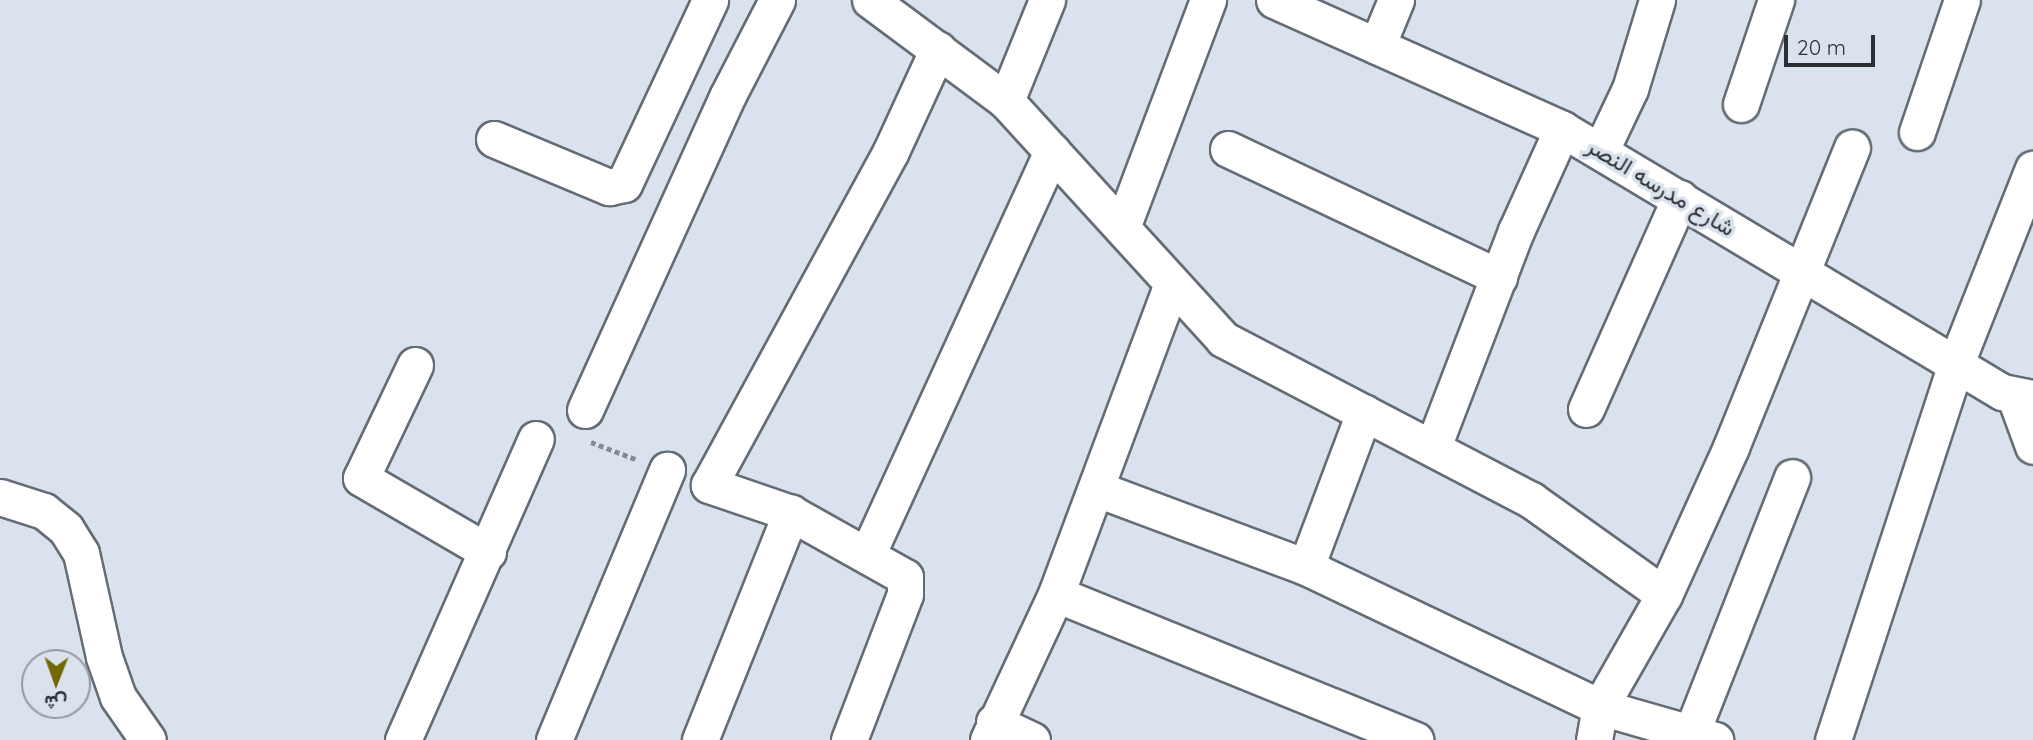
<!DOCTYPE html>
<meta charset="utf-8">
<style>
body{margin:0}
#map{position:relative;width:2033px;height:740px;overflow:hidden;background:#d9e2ed;font-family:Quicksand,Vazirmatn,sans-serif}
div>[style]{position:absolute}
[style*='--x']{left:calc(var(--x)*1px);top:calc(var(--y)*1px);width:calc(var(--w)*1px);rotate:calc(var(--a)*1deg)}
.path>*{height:4.5px;margin-top:-2.25px;transform-origin:0;background:repeating-linear-gradient(90deg,#858b92 0 5px,transparent 0 8.5px)}
.roads{filter:drop-shadow(2px 0 #646c75) drop-shadow(-2px 0 #646c75) drop-shadow(0 2px #646c75) drop-shadow(0 -2px #646c75)}
.minor>*{height:35px;margin:-17.5px;padding:0 17.5px;transform-origin:17.5px;border-radius:17.5px;background:#fff}
span{translate:-50% -50%;white-space:nowrap;text-align:center;line-height:1.15;-webkit-text-stroke:7px #d9e2ed;paint-order:stroke}
.street-label{font-size:23px;color:#2c2f33}
.north{position:absolute;left:21px;top:649px;width:70px;height:70px;box-sizing:border-box;background:#d9e2ed;border:2px solid #949aa3;border-radius:50%;rotate:181deg;font-size:19px;font-weight:700;line-height:28px;text-align:center;color:#2c2f33}
.north::after{content:'';display:block;margin:auto;width:24px;height:32px;background:#726900;clip-path:polygon(50% 0,100% 100%,50% 72%,0 100%)}
.scale{position:absolute;left:1784px;top:35px;width:91px;height:32px;box-sizing:border-box;border:4px solid #2c2f33;border-top:0;padding-left:9px;font-size:21px;line-height:24px;white-space:nowrap;color:#2c2f33;-webkit-text-stroke:5px #d9e2ed;paint-order:stroke}
</style>
<div id="map">
<div class="path">
<div style="--x:591;--y:442;--w:50;--a:21"></div>
</div>
<div class="roads">
<div class="minor">
<div style="--x:870;--y:0;--w:169;--a:36.6"></div>
<div style="--x:1006;--y:101;--w:322;--a:47.6"></div>
<div style="--x:1223;--y:339;--w:348;--a:27.6"></div>
<div style="--x:1531;--y:500;--w:163;--a:35.5"></div>
<div style="--x:1274;--y:0;--w:316;--a:24.1"></div>
<div style="--x:1562;--y:129;--w:513;--a:30.87"></div>
<div style="--x:2002;--y:392;--w:32;--a:11"></div>
<div style="--x:1377;--y:46;--w:50;--a:-67.6"></div>
<div style="--x:1006;--y:101;--w:109;--a:-67.9"></div>
<div style="--x:1741;--y:104;--w:110;--a:-71.4"></div>
<div style="--x:1917;--y:132;--w:139;--a:-71.2"></div>
<div style="--x:494;--y:139;--w:125;--a:22.7"></div>
<div style="--x:609;--y:187;--w:15;--a:-11"></div>
<div style="--x:624;--y:184;--w:203;--a:-64.9"></div>
<div style="--x:1228;--y:149;--w:300;--a:25.3"></div>
<div style="--x:1601;--y:150;--w:68;--a:-64.6"></div>
<div style="--x:1630;--y:89;--w:93;--a:-73.1"></div>
<div style="--x:1123;--y:225;--w:241;--a:-69.3"></div>
<div style="--x:415;--y:365;--w:125;--a:115.5"></div>
<div style="--x:361;--y:478;--w:147;--a:30.2"></div>
<div style="--x:2015;--y:397;--w:52;--a:69.8"></div>
<div style="--x:1586;--y:409;--w:231;--a:-66"></div>
<div style="--x:585;--y:410;--w:346;--a:-65.6"></div>
<div style="--x:728;--y:95;--w:107;--a:-62.7"></div>
<div style="--x:1433;--y:447;--w:231;--a:-69"></div>
<div style="--x:1516;--y:231;--w:112;--a:-65.7"></div>
<div style="--x:1097;--y:489;--w:223;--a:20.5"></div>
<div style="--x:1306;--y:567;--w:326;--a:25.5"></div>
<div style="--x:1600;--y:707;--w:120;--a:16"></div>
<div style="--x:0;--y:497;--w:46;--a:17.7"></div>
<div style="--x:44;--y:511;--w:28;--a:39"></div>
<div style="--x:66;--y:529;--w:28;--a:58"></div>
<div style="--x:81;--y:553;--w:107;--a:77.5"></div>
<div style="--x:104;--y:657;--w:42;--a:70.7"></div>
<div style="--x:118;--y:697;--w:52;--a:55.1"></div>
<div style="--x:868;--y:553;--w:442;--a:-65.4"></div>
<div style="--x:1306;--y:567;--w:165;--a:-69.4"></div>
<div style="--x:1056;--y:594;--w:388;--a:22.1"></div>
<div style="--x:994;--y:722;--w:42;--a:25.3"></div>
<div style="--x:1691;--y:734;--w:276;--a:-68.5"></div>
<div style="--x:403;--y:740;--w:329;--a:-66.2"></div>
<div style="--x:554;--y:740;--w:293;--a:-67.3"></div>
<div style="--x:700;--y:740;--w:245;--a:-68.2"></div>
<div style="--x:849;--y:740;--w:156;--a:-69"></div>
<div style="--x:905;--y:594;--w:17;--a:-90"></div>
<div style="--x:905;--y:577;--w:131;--a:-150.7"></div>
<div style="--x:791;--y:513;--w:87;--a:-161.1"></div>
<div style="--x:709;--y:485;--w:380;--a:-61.4"></div>
<div style="--x:891;--y:151;--w:112;--a:-65.3"></div>
<div style="--x:988;--y:740;--w:161;--a:-65"></div>
<div style="--x:1056;--y:594;--w:329;--a:-69.5"></div>
<div style="--x:1594;--y:740;--w:34;--a:-80"></div>
<div style="--x:1600;--y:707;--w:129;--a:-60.3"></div>
<div style="--x:1664;--y:595;--w:162;--a:-65.6"></div>
<div style="--x:1731;--y:447;--w:323;--a:-68"></div>
<div style="--x:1833;--y:740;--w:397;--a:-71.9"></div>
<div style="--x:1956;--y:363;--w:209;--a:-68.4"></div>
</div>
</div>
<div class="street-label">
<span style="left:1661px;top:187px;rotate:31deg">شارع مدرسه النصر</span>
</div>
<div class="north">ش</div>
<div class="scale">20 m</div>
</div>
